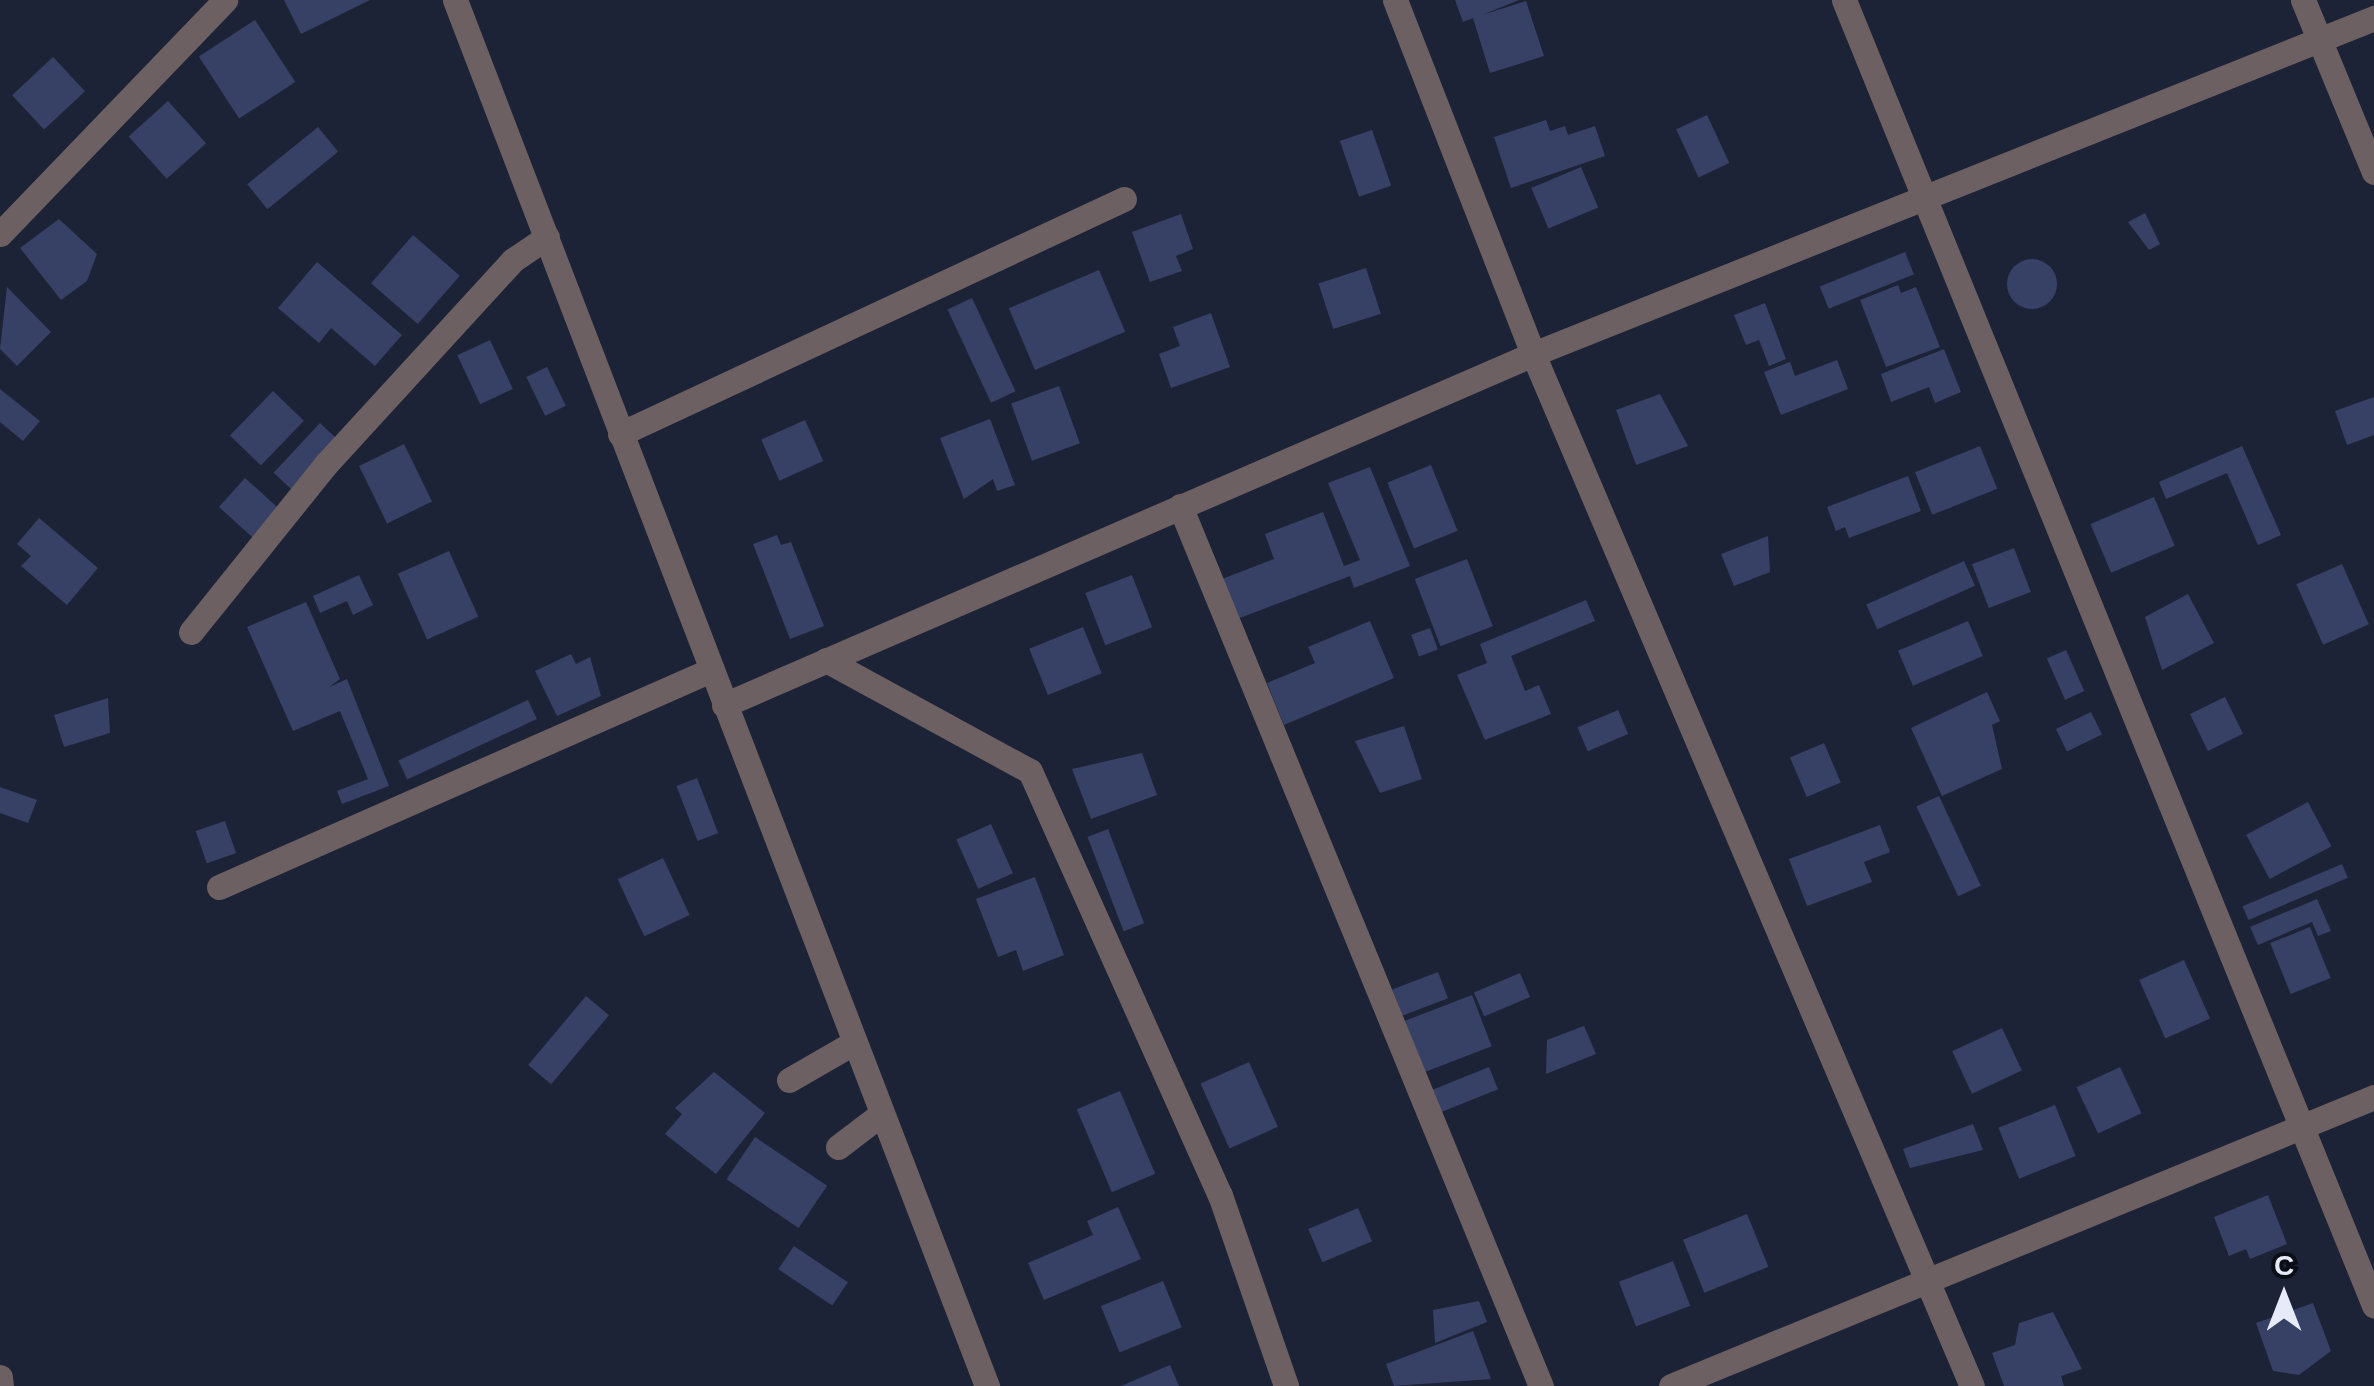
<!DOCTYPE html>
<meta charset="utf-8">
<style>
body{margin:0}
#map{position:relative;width:2374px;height:1386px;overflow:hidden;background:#1d2336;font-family:Arial,sans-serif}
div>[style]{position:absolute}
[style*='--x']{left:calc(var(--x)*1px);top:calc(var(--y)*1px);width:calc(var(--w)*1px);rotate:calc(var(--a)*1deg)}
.building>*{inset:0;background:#374065;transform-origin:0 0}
.round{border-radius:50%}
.minor>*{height:25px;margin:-12.5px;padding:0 12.5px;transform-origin:12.5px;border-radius:12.5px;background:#6d6062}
.tertiary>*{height:25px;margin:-12.5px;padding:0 12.5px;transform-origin:12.5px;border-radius:12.5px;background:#6d6062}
span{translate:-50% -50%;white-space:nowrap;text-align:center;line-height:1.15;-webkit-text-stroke:8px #0a0d15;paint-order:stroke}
.north{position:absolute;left:2234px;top:1246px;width:100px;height:100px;-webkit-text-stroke:8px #0a0d15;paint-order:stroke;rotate:0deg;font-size:28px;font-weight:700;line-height:40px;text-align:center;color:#e7ebf9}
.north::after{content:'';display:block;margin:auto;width:35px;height:45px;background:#e7ebf9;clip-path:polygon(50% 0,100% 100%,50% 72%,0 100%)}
</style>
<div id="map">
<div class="building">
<div style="clip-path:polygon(284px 0,370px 0,301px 34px)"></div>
<div style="clip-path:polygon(1455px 0,1519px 0,1482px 15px,1526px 1px,1544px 56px,1490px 73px,1473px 18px,1463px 22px)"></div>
<div style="left:255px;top:20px;width:74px;height:67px;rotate:57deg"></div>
<div style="left:53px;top:57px;width:47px;height:56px;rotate:47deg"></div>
<div style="left:168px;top:101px;width:57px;height:53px;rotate:48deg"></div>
<div style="left:1707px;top:115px;width:53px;height:34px;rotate:65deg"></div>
<div style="clip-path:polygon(1546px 120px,1550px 131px,1565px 126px,1568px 135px,1595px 126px,1605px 156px,1511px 188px,1494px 137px)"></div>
<div style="left:318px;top:127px;width:32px;height:91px;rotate:51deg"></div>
<div style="left:1372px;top:130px;width:59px;height:34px;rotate:71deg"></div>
<div style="left:1581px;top:167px;width:44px;height:54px;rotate:67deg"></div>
<div style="clip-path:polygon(2145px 213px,2160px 244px,2149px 250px,2128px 222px)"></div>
<div style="clip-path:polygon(1181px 214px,1193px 249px,1176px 256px,1182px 271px,1150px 282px,1132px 232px)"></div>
<div style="clip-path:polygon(59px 219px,97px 254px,87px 281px,61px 300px,20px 248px)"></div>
<div style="left:413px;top:235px;width:62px;height:64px;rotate:41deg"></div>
<div style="left:1905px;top:252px;width:24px;height:92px;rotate:68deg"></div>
<div class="round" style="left:2007px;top:259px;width:50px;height:50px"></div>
<div style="clip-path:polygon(317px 262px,402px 335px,375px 366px,331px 328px,319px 343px,278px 308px)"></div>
<div style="left:1366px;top:268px;width:48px;height:50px;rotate:72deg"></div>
<div style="left:1099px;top:270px;width:67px;height:98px;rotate:67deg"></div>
<div style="clip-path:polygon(1898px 285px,1901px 293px,1916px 287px,1940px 347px,1886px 367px,1860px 300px)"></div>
<div style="clip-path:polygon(7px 287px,51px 332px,17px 366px,0 349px)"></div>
<div style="left:972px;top:298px;width:103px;height:27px;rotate:65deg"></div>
<div style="clip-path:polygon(1765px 303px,1786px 359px,1769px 366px,1759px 340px,1746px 345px,1734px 315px)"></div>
<div style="clip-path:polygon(1211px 313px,1230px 367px,1171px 388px,1159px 354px,1180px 346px,1173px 327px)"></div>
<div style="left:490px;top:340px;width:54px;height:36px;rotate:65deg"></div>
<div style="clip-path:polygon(1944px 349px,1961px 392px,1935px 403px,1929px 387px,1891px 402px,1881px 374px)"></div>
<div style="clip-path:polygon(1837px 360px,1848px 389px,1781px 415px,1764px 372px,1790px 362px,1795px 376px)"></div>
<div style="left:547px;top:367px;width:43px;height:23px;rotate:64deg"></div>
<div style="left:1059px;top:386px;width:61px;height:51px;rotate:70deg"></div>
<div style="clip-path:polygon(0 389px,40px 421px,23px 441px,0 422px)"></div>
<div style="left:273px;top:391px;width:43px;height:62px;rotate:44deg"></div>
<div style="clip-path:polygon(1660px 394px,1688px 446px,1636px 465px,1616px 410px)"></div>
<div style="clip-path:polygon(2374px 397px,2374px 435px,2347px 445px,2335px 411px)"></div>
<div style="clip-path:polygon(990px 419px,1015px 485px,997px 491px,993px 479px,964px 499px,940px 438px)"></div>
<div style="left:805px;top:420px;width:45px;height:48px;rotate:66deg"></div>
<div style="left:320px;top:423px;width:25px;height:68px;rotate:43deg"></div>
<div style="left:404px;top:444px;width:64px;height:50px;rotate:64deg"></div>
<div style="left:1980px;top:446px;width:46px;height:70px;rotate:68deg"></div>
<div style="clip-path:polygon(2242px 446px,2281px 535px,2258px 545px,2227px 473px,2166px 499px,2159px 482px)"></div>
<div style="left:1431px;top:465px;width:71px;height:47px;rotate:68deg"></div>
<div style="clip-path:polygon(1370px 467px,1410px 566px,1354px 588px,1350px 576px,1237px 619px,1222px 579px,1274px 559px,1265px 534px,1323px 512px,1344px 566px,1360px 560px,1328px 483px)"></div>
<div style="clip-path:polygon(1908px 476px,1921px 511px,1849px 538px,1845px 527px,1836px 531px,1827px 507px)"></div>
<div style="left:245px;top:478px;width:47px;height:39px;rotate:42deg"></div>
<div style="left:2154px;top:497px;width:53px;height:69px;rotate:67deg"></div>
<div style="clip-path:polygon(39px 518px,98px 568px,67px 605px,21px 566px,31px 556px,17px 544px)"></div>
<div style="clip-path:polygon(777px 535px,781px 545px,791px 542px,824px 626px,790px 639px,753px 544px)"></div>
<div style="clip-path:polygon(1768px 536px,1770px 572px,1734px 586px,1721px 554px)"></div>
<div style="left:2014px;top:548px;width:47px;height:45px;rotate:69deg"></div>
<div style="left:449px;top:551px;width:72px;height:56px;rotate:66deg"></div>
<div style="left:1467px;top:559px;width:72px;height:56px;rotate:69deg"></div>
<div style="left:1964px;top:561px;width:27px;height:107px;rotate:66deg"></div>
<div style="left:2342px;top:564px;width:66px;height:50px;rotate:66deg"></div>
<div style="clip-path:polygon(359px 575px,373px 605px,353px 615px,347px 601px,320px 613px,313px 596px)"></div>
<div style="left:1132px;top:575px;width:56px;height:50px;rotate:69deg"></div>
<div style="clip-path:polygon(2188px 594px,2214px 643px,2162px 670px,2145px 617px)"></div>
<div style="clip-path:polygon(1586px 600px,1595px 621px,1511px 656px,1525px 691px,1539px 685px,1551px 714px,1485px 740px,1457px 675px,1487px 663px,1480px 644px)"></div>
<div style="clip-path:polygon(306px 602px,340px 679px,329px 687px,347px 679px,389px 786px,342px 804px,337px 791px,368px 779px,340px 711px,293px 731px,247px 627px)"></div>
<div style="clip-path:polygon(1370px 621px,1394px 678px,1284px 725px,1267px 683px,1315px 663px,1308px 647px)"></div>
<div style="left:1968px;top:621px;width:38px;height:76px;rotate:67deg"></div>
<div style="left:1083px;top:627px;width:50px;height:58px;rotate:68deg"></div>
<div style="left:1430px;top:628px;width:23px;height:20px;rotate:70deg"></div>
<div style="left:2066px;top:650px;width:45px;height:21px;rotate:66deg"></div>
<div style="clip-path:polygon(571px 654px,576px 664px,590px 657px,601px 696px,557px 716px,535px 671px)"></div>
<div style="clip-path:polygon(1987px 692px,2000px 721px,1992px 725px,2002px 769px,1942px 796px,1911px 728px)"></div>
<div style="left:2225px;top:697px;width:41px;height:39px;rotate:64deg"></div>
<div style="clip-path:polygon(108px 698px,110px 733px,64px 747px,54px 715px)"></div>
<div style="left:528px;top:700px;width:21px;height:143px;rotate:65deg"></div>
<div style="left:1618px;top:710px;width:26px;height:44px;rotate:67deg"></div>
<div style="left:2091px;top:712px;width:25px;height:39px;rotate:64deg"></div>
<div style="clip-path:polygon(1404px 726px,1422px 779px,1380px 793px,1355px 741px)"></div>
<div style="left:1824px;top:743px;width:43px;height:37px;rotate:67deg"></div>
<div style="clip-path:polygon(1142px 753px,1157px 795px,1091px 819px,1072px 769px)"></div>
<div style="left:697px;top:778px;width:59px;height:22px;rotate:69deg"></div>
<div style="clip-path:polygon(0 787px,37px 800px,28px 823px,0 813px)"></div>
<div style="left:1939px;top:796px;width:99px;height:25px;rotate:65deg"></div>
<div style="left:2308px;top:802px;width:50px;height:70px;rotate:62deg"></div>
<div style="left:225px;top:821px;width:34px;height:31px;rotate:71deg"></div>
<div style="left:991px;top:824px;width:54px;height:38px;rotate:66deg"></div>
<div style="clip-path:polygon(1880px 825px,1890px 852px,1864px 862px,1872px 882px,1807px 906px,1789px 859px)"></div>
<div style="left:1108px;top:829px;width:101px;height:22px;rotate:69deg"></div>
<div style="left:663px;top:858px;width:63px;height:50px;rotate:65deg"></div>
<div style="left:2342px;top:864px;width:15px;height:108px;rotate:67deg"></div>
<div style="clip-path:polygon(1035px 877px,1064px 955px,1023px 971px,1016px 950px,998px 957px,976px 899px)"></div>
<div style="clip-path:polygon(2317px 899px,2331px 931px,2318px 936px,2312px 922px,2258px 945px,2250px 927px)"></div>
<div style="left:2310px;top:927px;width:55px;height:43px;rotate:68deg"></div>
<div style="left:2184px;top:960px;width:64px;height:49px;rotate:66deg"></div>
<div style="left:1438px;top:972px;width:28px;height:49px;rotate:69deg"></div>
<div style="left:1520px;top:973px;width:26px;height:50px;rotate:67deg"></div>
<div style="left:1472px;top:995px;width:55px;height:75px;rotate:69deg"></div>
<div style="left:586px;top:996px;width:30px;height:90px;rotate:40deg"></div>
<div style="clip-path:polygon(1584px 1026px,1596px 1054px,1546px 1074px,1547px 1040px)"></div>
<div style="left:2002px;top:1028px;width:47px;height:55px;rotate:65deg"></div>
<div style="left:1249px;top:1062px;width:71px;height:53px;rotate:66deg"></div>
<div style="left:1489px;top:1067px;width:24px;height:67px;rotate:68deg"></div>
<div style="left:2120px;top:1067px;width:51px;height:48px;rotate:65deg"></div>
<div style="clip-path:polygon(714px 1072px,765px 1113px,716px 1174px,665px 1134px,682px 1114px,675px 1108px)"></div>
<div style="left:1120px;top:1091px;width:90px;height:47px;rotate:67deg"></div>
<div style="left:2055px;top:1105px;width:55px;height:61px;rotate:68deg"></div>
<div style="clip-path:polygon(1973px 1124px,1983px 1150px,1910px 1168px,1903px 1149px)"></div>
<div style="left:755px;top:1137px;width:87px;height:51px;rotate:34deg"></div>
<div style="clip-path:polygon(2268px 1195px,2287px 1244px,2250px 1259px,2246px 1249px,2229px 1256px,2214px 1217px)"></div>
<div style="clip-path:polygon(1118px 1207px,1141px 1259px,1044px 1300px,1028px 1263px,1093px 1235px,1087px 1221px)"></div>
<div style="left:1358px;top:1208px;width:36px;height:54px;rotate:67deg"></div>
<div style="left:1747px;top:1214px;width:57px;height:69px;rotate:68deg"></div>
<div style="left:794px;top:1246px;width:65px;height:28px;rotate:34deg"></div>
<div style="left:1673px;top:1261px;width:48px;height:58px;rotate:69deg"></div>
<div style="left:1163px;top:1281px;width:50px;height:67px;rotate:68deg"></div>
<div style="clip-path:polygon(1479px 1301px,1487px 1322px,1435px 1343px,1433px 1310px)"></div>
<div style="clip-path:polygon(2313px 1303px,2331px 1351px,2299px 1375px,2273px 1371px,2256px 1323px)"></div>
<div style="clip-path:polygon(2053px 1312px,2082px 1369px,2061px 1376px,2064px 1386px,2004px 1386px,1992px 1353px,2015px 1345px,2019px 1323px)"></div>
<div style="clip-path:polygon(1473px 1331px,1491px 1379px,1394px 1386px,1386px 1364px)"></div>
<div style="clip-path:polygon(1170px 1365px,1179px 1386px,1121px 1386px)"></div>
</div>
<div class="minor">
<div style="--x:1395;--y:0;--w:380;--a:68.7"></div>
<div style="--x:1533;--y:354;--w:1121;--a:66.96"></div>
<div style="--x:1844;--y:0;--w:1409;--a:67.9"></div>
<div style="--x:2303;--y:0;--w:186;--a:67.6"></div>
<div style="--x:0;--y:234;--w:325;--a:-46.1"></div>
<div style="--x:620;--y:434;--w:556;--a:-25"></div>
<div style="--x:1180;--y:506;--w:951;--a:67.7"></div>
<div style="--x:191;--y:632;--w:217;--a:-51.2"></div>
<div style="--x:327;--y:463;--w:275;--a:-47.5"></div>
<div style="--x:513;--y:260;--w:41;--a:-34.1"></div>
<div style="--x:826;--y:660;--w:232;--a:28.6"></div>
<div style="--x:1030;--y:771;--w:465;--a:65.9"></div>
<div style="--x:1220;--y:1195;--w:202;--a:70.9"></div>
<div style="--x:724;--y:705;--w:882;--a:-23.45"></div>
<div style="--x:1533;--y:354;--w:906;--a:-21.78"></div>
<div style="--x:219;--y:887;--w:538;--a:-23.8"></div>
<div style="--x:789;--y:1080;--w:74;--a:-30"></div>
<div style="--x:838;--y:1147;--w:53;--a:-37.3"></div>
<div style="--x:0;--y:1377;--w:9;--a:84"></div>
<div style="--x:1671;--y:1386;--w:760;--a:-22.35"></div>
</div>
<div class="tertiary">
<div style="--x:455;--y:0;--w:1485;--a:69"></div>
</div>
<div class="north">С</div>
</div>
